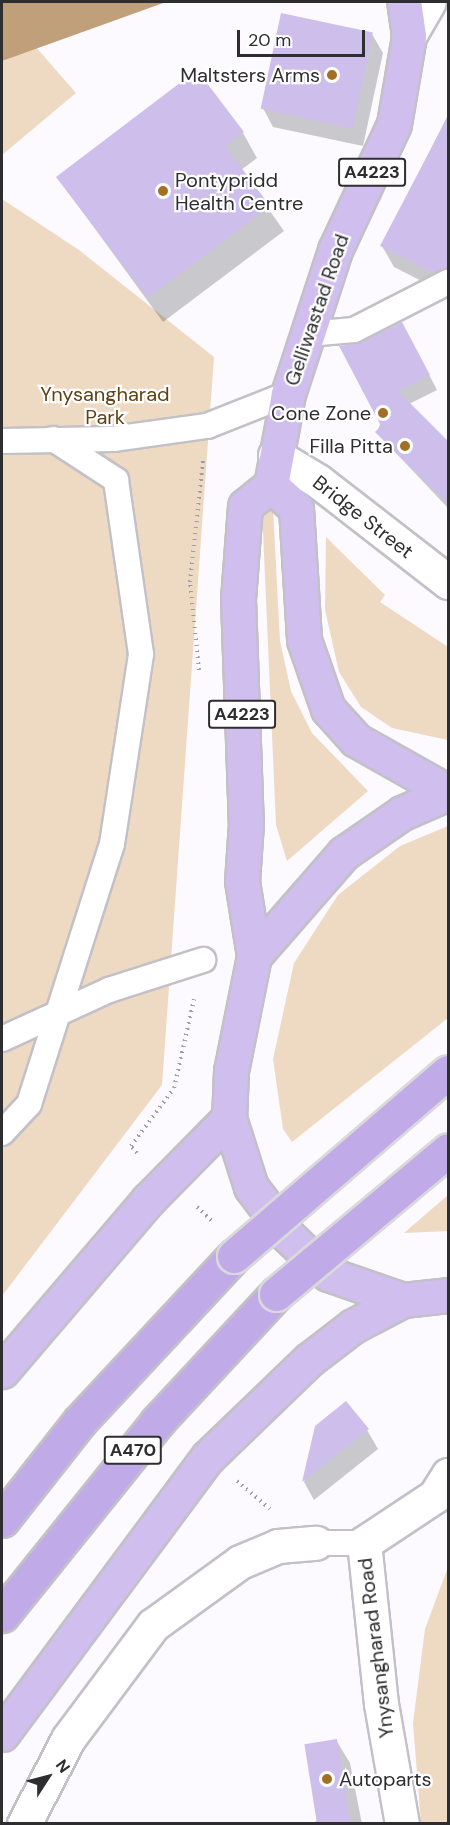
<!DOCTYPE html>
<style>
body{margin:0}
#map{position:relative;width:450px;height:1825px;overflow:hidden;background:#fcfaff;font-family:"DM Sans",sans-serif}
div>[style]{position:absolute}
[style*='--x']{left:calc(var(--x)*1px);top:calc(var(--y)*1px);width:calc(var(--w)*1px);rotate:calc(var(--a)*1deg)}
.green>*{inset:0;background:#eedac2}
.water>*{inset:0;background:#c0a07a}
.shadow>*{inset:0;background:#0003}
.building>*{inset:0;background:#cebeeb;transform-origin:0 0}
.path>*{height:4px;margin-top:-2px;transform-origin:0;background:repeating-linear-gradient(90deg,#a09ea2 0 1.5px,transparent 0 6px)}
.roads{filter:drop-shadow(2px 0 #c3c0c8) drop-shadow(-2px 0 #c3c0c8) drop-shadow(0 2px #c3c0c8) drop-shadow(0 -2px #c3c0c8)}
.service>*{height:24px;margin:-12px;padding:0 12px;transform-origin:12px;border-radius:12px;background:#fff}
.minor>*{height:33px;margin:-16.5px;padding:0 16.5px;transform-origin:16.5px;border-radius:16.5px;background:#fff}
.primary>*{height:33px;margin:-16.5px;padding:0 16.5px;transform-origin:16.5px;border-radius:16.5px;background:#d0bfee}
.trunk>*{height:33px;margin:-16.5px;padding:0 16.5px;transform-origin:16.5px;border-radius:16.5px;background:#c0aae8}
.bridges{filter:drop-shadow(2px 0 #d9d9da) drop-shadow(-2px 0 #d9d9da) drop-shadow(0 2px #d9d9da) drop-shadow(0 -2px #d9d9da)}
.trunk-bridge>*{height:33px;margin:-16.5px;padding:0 16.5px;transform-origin:16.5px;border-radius:16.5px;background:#c0aae8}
.dots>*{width:16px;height:16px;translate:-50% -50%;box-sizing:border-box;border:3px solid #fff;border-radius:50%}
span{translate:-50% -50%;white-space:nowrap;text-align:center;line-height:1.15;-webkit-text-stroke:4.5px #fff;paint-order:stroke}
.shield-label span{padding:2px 4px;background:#fff;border:2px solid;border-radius:4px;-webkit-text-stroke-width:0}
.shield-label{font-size:18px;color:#2e2d30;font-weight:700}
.poi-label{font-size:20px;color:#2e2d30}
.right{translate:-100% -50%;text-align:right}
.left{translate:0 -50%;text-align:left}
.street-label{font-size:20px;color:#2e2d30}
.park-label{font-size:20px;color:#614112}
.frame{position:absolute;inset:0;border:3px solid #2e2d30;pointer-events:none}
.north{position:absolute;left:18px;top:1747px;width:60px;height:60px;-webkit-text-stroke:4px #fff;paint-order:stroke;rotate:54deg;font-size:16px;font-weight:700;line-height:24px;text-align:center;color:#2e2d30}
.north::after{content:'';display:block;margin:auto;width:21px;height:27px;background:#2e2d30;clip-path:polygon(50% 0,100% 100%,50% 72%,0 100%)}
.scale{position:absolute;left:237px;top:30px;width:128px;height:27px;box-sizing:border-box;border:3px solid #2e2d30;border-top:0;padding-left:8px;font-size:18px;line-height:21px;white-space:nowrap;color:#2e2d30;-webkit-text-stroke:4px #fff;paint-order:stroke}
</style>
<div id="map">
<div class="green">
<div style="clip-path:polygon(35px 46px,76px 93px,2px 155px,2px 61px)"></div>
<div style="clip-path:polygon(2px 199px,79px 250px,214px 357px,162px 1085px,2px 1296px)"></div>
<div style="clip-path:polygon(262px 509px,273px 509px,280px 641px,291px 691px,312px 733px,368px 791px,287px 861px,276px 825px)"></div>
<div style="clip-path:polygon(326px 537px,385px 595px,380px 602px,448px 647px,448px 740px,392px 728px,361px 707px,339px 672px,325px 610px)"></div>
<div style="clip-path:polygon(448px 826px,448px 1018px,292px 1142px,283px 1129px,273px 1059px,294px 963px,338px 895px,400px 846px)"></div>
<div style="clip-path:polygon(448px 1195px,448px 1231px,404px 1233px)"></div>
<div style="clip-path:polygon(448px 1567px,448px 1823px,421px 1823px,413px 1723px,425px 1629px)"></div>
</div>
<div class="water">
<div style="clip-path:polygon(2px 2px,166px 2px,2px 61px)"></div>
</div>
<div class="shadow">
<div style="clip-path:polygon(372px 34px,383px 53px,363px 146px,273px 127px,263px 108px)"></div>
<div style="clip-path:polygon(448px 115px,448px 294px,447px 294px,394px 267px,382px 246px)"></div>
<div style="clip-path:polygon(243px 133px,257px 158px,241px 170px,284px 231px,163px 322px,58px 178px)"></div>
<div style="clip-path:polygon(410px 338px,437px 390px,409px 404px,448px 442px,448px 508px,377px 433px)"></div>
<div style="clip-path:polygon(316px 1427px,367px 1430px,378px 1449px,314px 1500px,304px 1482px)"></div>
<div style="clip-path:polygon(336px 1740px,350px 1763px,362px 1824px,311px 1824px,318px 1820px)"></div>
</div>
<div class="building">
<div style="left:281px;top:13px;width:94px;height:98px;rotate:12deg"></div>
<div style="clip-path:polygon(197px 70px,244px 132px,225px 146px,270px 206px,148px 298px,56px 177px)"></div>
<div style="clip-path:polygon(448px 116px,448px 268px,434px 273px,380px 246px)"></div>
<div style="clip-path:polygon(402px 322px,430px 375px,398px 391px,448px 441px,448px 504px,375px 432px,381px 426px,339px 346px,360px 343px)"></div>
<div style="clip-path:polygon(346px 1401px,369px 1429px,302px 1482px,315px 1426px)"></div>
<div style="left:337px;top:1739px;width:86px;height:33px;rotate:81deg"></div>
</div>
<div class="path">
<div style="--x:199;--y:670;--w:88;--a:-95.8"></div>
<div style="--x:190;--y:582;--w:123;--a:-83.9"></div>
<div style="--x:137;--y:1153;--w:9;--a:-131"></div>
<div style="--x:131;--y:1146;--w:72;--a:-53.4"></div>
<div style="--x:174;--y:1088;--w:91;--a:-77.3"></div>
<div style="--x:197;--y:1207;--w:22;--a:43"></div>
<div style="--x:237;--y:1481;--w:43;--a:40.3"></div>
</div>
<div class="roads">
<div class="service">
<div style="--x:308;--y:334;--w:46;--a:-5"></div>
<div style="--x:354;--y:330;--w:106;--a:-27.1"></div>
<div style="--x:2;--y:441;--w:111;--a:-1"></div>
<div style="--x:113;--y:439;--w:95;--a:-7.9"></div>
<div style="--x:207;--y:426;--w:87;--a:-21.6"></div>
<div style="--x:2;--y:1039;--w:118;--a:-24.6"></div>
<div style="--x:109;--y:990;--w:99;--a:-17.7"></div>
<div style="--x:2;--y:1133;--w:40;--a:-47"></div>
<div style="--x:29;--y:1104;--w:273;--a:-72.3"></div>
<div style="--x:112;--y:844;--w:192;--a:-81.3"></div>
<div style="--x:141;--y:654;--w:176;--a:-98.2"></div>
<div style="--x:116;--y:480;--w:75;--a:-146.9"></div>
<div style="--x:316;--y:1543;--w:48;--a:0"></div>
</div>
<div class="minor">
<div style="--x:409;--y:36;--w:39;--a:-60"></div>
<div style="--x:275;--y:455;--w:50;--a:31.2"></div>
<div style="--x:318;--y:481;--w:165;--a:37.8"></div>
<div style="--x:24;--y:1824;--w:96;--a:-62.6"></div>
<div style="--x:68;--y:1739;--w:142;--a:-53.3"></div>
<div style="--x:153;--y:1625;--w:107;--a:-35.9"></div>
<div style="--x:240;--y:1562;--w:41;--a:-22.8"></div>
<div style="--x:278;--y:1546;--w:38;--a:-5"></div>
<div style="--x:402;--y:1824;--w:122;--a:-99.9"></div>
<div style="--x:381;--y:1704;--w:162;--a:-96"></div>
<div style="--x:364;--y:1543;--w:85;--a:-33.5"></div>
<div style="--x:435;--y:1496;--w:25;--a:-58"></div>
</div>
<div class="primary">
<div style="--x:271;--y:485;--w:33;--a:141"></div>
<div style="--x:245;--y:506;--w:93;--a:94.3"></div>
<div style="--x:238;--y:599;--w:224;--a:88"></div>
<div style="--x:246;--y:823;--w:58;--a:93.9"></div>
<div style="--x:242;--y:881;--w:76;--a:80.9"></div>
<div style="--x:254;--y:956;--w:117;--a:101.3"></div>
<div style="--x:231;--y:1071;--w:47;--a:92.4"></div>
<div style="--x:229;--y:1118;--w:72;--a:72.3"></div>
<div style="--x:251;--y:1187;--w:61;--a:52.9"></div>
<div style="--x:288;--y:1236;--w:55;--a:43.5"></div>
<div style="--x:328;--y:1274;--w:79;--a:19.1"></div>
<div style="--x:403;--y:1300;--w:45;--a:-6.3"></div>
<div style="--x:271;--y:485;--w:93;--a:-79.4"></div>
<div style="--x:288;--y:394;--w:151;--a:-71.9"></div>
<div style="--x:335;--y:250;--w:139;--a:-64.9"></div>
<div style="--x:394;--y:124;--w:89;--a:-80.3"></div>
<div style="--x:409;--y:36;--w:34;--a:-98"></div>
<div style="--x:271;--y:485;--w:34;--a:43"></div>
<div style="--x:296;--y:508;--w:132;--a:86.5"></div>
<div style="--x:304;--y:640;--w:73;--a:70.8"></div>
<div style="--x:328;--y:709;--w:42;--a:47.9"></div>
<div style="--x:356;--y:740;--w:106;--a:29.5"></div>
<div style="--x:254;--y:956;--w:137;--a:-48.9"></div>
<div style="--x:344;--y:853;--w:70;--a:-34.6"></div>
<div style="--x:402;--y:813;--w:50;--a:-23.5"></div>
<div style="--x:2;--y:1371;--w:225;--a:-49.5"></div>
<div style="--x:148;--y:1200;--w:115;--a:-45.4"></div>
<div style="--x:2;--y:1734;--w:345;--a:-53.4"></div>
<div style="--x:208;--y:1457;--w:141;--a:-43.9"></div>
<div style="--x:310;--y:1359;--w:54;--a:-37.5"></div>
<div style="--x:353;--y:1326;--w:56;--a:-27.5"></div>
</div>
<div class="trunk">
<div style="--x:2;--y:1520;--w:125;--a:-51.8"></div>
<div style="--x:79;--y:1422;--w:227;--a:-47"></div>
<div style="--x:2;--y:1615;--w:248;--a:-51.2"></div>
<div style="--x:157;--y:1422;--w:175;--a:-47.1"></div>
</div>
</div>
<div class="bridges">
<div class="trunk-bridge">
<div style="--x:234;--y:1256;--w:282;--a:-40.7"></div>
<div style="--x:276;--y:1294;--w:224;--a:-39.9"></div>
</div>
</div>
<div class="dots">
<div style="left:332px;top:75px;background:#a26f25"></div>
<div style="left:163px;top:191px;background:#a26f25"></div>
<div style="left:383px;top:413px;background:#a26f25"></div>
<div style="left:405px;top:446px;background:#a26f25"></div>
<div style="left:327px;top:1779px;background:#a26f25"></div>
</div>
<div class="shield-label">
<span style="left:372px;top:172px">A4223</span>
<span style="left:242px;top:714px">A4223</span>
<span style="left:133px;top:1450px">A470</span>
</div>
<div class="poi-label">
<span class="right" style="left:320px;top:75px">Maltsters Arms</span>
<span class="left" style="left:175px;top:192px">Pontypridd<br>Health Centre</span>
<span class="right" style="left:371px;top:413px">Cone Zone</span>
<span class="right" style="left:393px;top:446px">Filla Pitta</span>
<span class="left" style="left:339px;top:1779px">Autoparts</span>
</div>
<div class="street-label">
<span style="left:317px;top:310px;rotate:-71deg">Gelliwastad Road</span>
<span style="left:363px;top:517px;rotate:38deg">Bridge Street</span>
<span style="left:376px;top:1648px;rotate:-97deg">Ynysangharad Road</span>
</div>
<div class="park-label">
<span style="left:105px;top:406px">Ynysangharad<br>Park</span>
</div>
<div class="frame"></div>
<div class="north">N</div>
<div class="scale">20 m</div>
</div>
